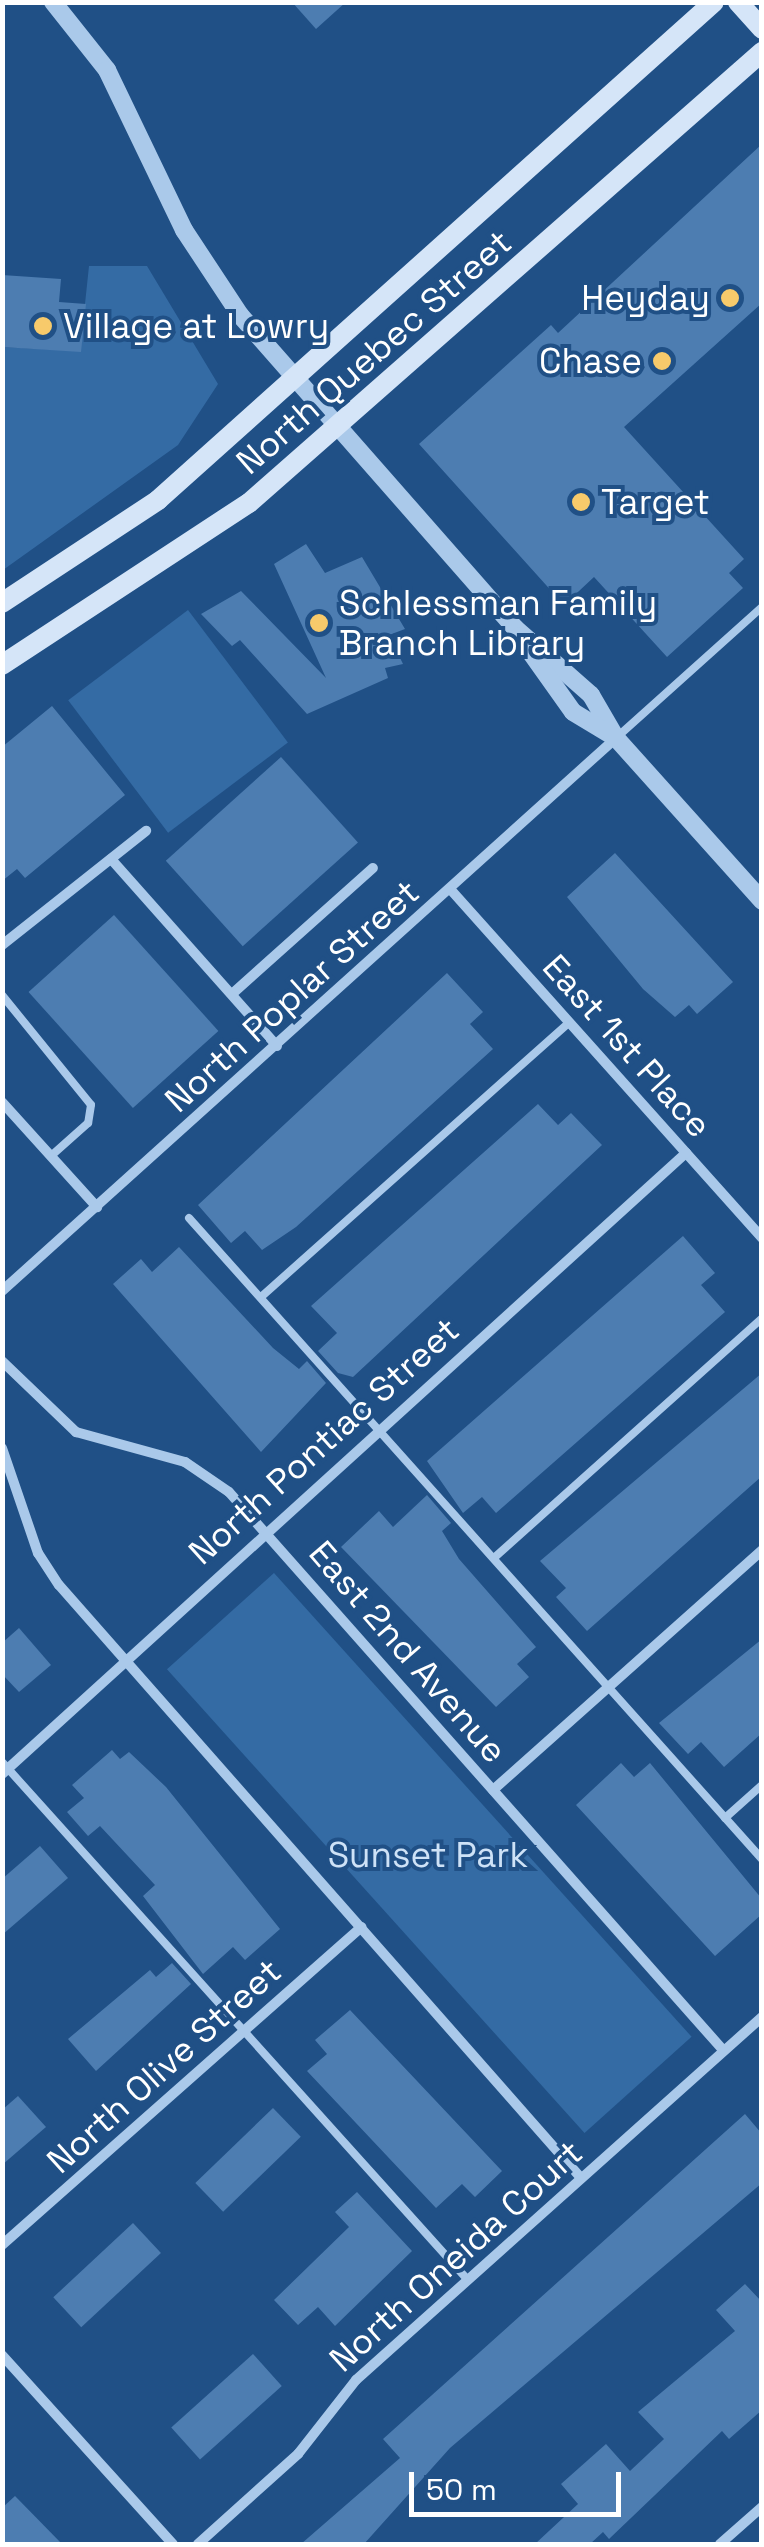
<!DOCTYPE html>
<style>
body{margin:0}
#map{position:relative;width:764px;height:2547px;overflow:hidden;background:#205086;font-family:"Space Grotesk",sans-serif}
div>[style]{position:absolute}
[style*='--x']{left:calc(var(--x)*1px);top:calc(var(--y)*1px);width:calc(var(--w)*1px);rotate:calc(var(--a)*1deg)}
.green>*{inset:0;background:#346ba4;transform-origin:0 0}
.building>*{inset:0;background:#4d7db1;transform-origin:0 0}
.service>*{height:8px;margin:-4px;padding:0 4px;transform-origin:4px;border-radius:4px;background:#aac9ea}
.minor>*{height:10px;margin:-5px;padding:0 5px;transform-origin:5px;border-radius:5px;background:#aac9ea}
.tertiary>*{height:18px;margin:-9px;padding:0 9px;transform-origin:9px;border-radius:9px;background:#aac9ea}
.secondary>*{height:20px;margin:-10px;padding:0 10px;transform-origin:10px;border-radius:10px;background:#d5e5f8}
.dots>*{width:28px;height:28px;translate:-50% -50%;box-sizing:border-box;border:5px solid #205086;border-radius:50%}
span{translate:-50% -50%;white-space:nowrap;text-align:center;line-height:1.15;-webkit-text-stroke:8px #205086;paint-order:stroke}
.poi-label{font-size:35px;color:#fff}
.right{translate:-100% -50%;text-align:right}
.left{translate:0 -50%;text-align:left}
.street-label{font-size:35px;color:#fff}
.park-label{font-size:35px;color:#cee2f7}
.frame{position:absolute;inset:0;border:5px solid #fff;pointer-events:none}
.scale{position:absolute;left:409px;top:2472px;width:212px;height:45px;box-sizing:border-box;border:5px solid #fff;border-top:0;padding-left:12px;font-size:30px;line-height:35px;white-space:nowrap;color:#fff;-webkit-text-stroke:8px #205086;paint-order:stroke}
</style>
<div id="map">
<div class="green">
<div style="clip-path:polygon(89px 266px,147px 266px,218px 384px,178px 445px,3px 570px,2px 347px,80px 351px)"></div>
<div style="left:188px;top:610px;width:166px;height:150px;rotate:53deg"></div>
<div style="left:274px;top:1573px;width:624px;height:144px;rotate:48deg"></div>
</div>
<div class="building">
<div style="clip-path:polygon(292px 2px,346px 2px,316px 29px)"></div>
<div style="clip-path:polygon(762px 144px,762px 303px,624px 427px,744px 559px,729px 573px,743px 588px,667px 657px,594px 577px,564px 605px,419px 444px,551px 325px,558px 333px)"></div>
<div style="clip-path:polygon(2px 275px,61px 279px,59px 302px,86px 304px,81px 352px,2px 347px)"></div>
<div style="clip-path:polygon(306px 544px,325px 573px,362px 557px,405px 629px,389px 635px,403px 664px,385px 668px,388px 678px,307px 714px,240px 640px,232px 646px,201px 614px,241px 591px,326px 678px,274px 564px)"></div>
<div style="clip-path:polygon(52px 706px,125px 795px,25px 878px,17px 869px,2px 881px,2px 747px)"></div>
<div style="left:281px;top:757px;width:115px;height:155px;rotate:48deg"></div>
<div style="clip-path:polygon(615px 853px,733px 982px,697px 1014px,689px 1005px,675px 1017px,643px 989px,567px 897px)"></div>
<div style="left:114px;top:915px;width:156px;height:115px;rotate:48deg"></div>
<div style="clip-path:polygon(447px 973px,483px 1012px,470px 1024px,493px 1049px,296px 1227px,262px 1250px,245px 1231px,231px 1243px,198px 1205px)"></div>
<div style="clip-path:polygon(538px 1104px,558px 1125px,571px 1113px,602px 1145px,353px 1377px,338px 1373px,318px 1351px,337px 1333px,311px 1306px)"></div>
<div style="clip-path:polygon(683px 1236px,715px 1273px,701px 1285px,725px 1312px,496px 1513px,482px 1497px,463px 1513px,427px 1461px)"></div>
<div style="clip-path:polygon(179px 1247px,273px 1348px,299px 1369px,307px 1361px,326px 1383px,261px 1452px,113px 1284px,141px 1259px,152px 1272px)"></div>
<div style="clip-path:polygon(762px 1373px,762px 1476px,587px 1631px,556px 1597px,566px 1588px,540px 1561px)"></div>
<div style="clip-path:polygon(427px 1495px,451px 1523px,442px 1531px,459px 1559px,536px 1647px,517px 1664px,529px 1677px,496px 1707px,341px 1547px,379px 1511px,393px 1527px)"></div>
<div style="clip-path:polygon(19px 1628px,51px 1665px,19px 1692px,2px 1674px,2px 1643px)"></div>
<div style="clip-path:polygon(762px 1639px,762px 1733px,724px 1767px,701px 1742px,688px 1754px,659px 1723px)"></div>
<div style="clip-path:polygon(112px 1750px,120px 1759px,129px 1752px,166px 1787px,280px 1929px,245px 1960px,233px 1947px,203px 1974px,143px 1896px,155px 1885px,100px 1826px,88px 1836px,67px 1812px,84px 1798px,72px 1785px)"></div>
<div style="clip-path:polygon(621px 1763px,634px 1777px,650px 1763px,762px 1899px,762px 1914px,715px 1956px,576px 1805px)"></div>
<div style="clip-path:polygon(40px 1846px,68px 1878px,2px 1935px,2px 1879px)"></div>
<div style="clip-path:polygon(172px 1963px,191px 1984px,96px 2071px,68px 2039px,150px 1970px,156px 1977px)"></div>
<div style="clip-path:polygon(350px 2010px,502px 2171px,475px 2197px,462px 2184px,436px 2208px,307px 2071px,327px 2054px,315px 2040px)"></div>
<div style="clip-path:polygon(18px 2096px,46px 2127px,2px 2165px,2px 2110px)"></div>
<div style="left:273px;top:2108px;width:40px;height:108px;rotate:46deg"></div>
<div style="clip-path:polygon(745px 2114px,762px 2134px,762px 2183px,450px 2448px,364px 2544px,301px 2544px,400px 2458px,383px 2439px)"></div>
<div style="clip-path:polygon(357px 2192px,412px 2251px,335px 2326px,318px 2307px,298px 2325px,274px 2300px,349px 2227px,335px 2212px)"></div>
<div style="left:133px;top:2223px;width:41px;height:109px;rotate:47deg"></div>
<div style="clip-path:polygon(745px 2284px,762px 2302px,762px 2410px,729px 2439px,722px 2431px,609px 2539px,603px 2532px,590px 2544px,535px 2544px,578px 2504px,561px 2484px,606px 2444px,630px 2471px,664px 2439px,638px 2412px,735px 2331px,716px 2310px)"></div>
<div style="left:253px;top:2354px;width:43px;height:110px;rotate:48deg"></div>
<div style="clip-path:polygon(15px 2496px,62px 2544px,2px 2544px,2px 2508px)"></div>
</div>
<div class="service">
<div style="--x:616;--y:738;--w:196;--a:-41.9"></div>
<div style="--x:2;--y:995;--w:141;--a:51"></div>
<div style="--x:91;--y:1105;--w:18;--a:99"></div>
<div style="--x:88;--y:1123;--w:50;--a:138.3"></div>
<div style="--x:189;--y:1218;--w:860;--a:48.21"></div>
<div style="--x:261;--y:1297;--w:412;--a:-41.7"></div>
<div style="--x:495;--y:1557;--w:358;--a:-41.8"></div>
<div style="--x:2;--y:1762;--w:697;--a:48.03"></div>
<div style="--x:725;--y:1818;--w:50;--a:-41.7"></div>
</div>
<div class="minor">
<div style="--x:111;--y:859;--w:250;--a:48.4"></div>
<div style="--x:451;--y:890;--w:467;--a:48.2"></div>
<div style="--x:2;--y:945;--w:184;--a:-38.4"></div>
<div style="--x:232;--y:994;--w:189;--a:-41.8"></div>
<div style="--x:2;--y:1102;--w:142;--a:47.9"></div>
<div style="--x:2;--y:1291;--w:826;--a:-42.01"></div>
<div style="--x:2;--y:1361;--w:103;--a:43.8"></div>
<div style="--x:76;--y:1432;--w:113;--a:15.4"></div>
<div style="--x:185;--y:1462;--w:53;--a:34.3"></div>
<div style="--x:229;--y:1492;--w:745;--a:48.48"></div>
<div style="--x:2;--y:1448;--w:111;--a:71.1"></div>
<div style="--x:38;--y:1553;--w:38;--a:57"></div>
<div style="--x:59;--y:1585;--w:790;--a:48.64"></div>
<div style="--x:2;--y:1774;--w:924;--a:-42.24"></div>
<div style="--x:493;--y:1790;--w:361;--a:-41.7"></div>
<div style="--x:2;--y:2245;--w:480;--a:-41.5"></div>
<div style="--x:2;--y:2355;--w:255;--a:47.9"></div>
<div style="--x:198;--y:2544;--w:135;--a:-42"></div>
<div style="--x:298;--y:2454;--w:94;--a:-51.9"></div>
<div style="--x:356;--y:2380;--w:545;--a:-41.8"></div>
<div style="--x:720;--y:2544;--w:56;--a:-41.4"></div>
</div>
<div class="tertiary">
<div style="--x:53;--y:2;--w:87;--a:51.5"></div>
<div style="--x:107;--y:70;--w:178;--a:64.3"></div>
<div style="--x:184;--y:230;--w:102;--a:56.6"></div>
<div style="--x:240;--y:315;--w:417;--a:48.7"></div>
<div style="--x:515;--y:628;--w:101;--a:41.4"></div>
<div style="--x:591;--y:695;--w:50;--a:59.8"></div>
<div style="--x:616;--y:738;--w:219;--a:48.1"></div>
<div style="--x:519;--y:636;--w:93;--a:54.6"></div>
<div style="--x:573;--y:712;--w:50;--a:31.2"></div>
</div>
<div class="secondary">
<div style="--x:738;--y:2;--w:36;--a:48"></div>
<div style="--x:2;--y:603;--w:187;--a:-33.4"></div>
<div style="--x:158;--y:500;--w:746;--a:-41.85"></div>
<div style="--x:2;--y:665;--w:295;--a:-33.3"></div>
<div style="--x:249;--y:503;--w:683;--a:-41.32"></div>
</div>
<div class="dots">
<div style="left:730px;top:298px;background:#f7ca6b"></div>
<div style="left:43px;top:326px;background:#f7ca6b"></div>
<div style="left:662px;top:361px;background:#f7ca6b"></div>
<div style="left:581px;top:502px;background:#f7ca6b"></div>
<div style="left:319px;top:623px;background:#f7ca6b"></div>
</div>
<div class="poi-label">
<span class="right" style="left:710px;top:298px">Heyday</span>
<span class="left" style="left:63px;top:326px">Village at Lowry</span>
<span class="right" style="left:642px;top:361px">Chase</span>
<span class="left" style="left:601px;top:502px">Target</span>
<span class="left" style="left:339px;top:623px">Schlessman Family<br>Branch Library</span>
</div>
<div class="street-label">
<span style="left:374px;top:352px;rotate:-41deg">North Quebec Street</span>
<span style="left:292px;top:996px;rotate:-42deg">North Poplar Street</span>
<span style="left:627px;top:1046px;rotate:48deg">East 1st Place</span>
<span style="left:324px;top:1441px;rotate:-42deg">North Pontiac Street</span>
<span style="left:408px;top:1652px;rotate:49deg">East 2nd Avenue</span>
<span style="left:164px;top:2066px;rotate:-42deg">North Olive Street</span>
<span style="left:456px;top:2256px;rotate:-42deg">North Oneida Court</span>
</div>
<div class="park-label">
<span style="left:428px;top:1855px">Sunset Park</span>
</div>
<div class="frame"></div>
<div class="scale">50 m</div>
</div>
